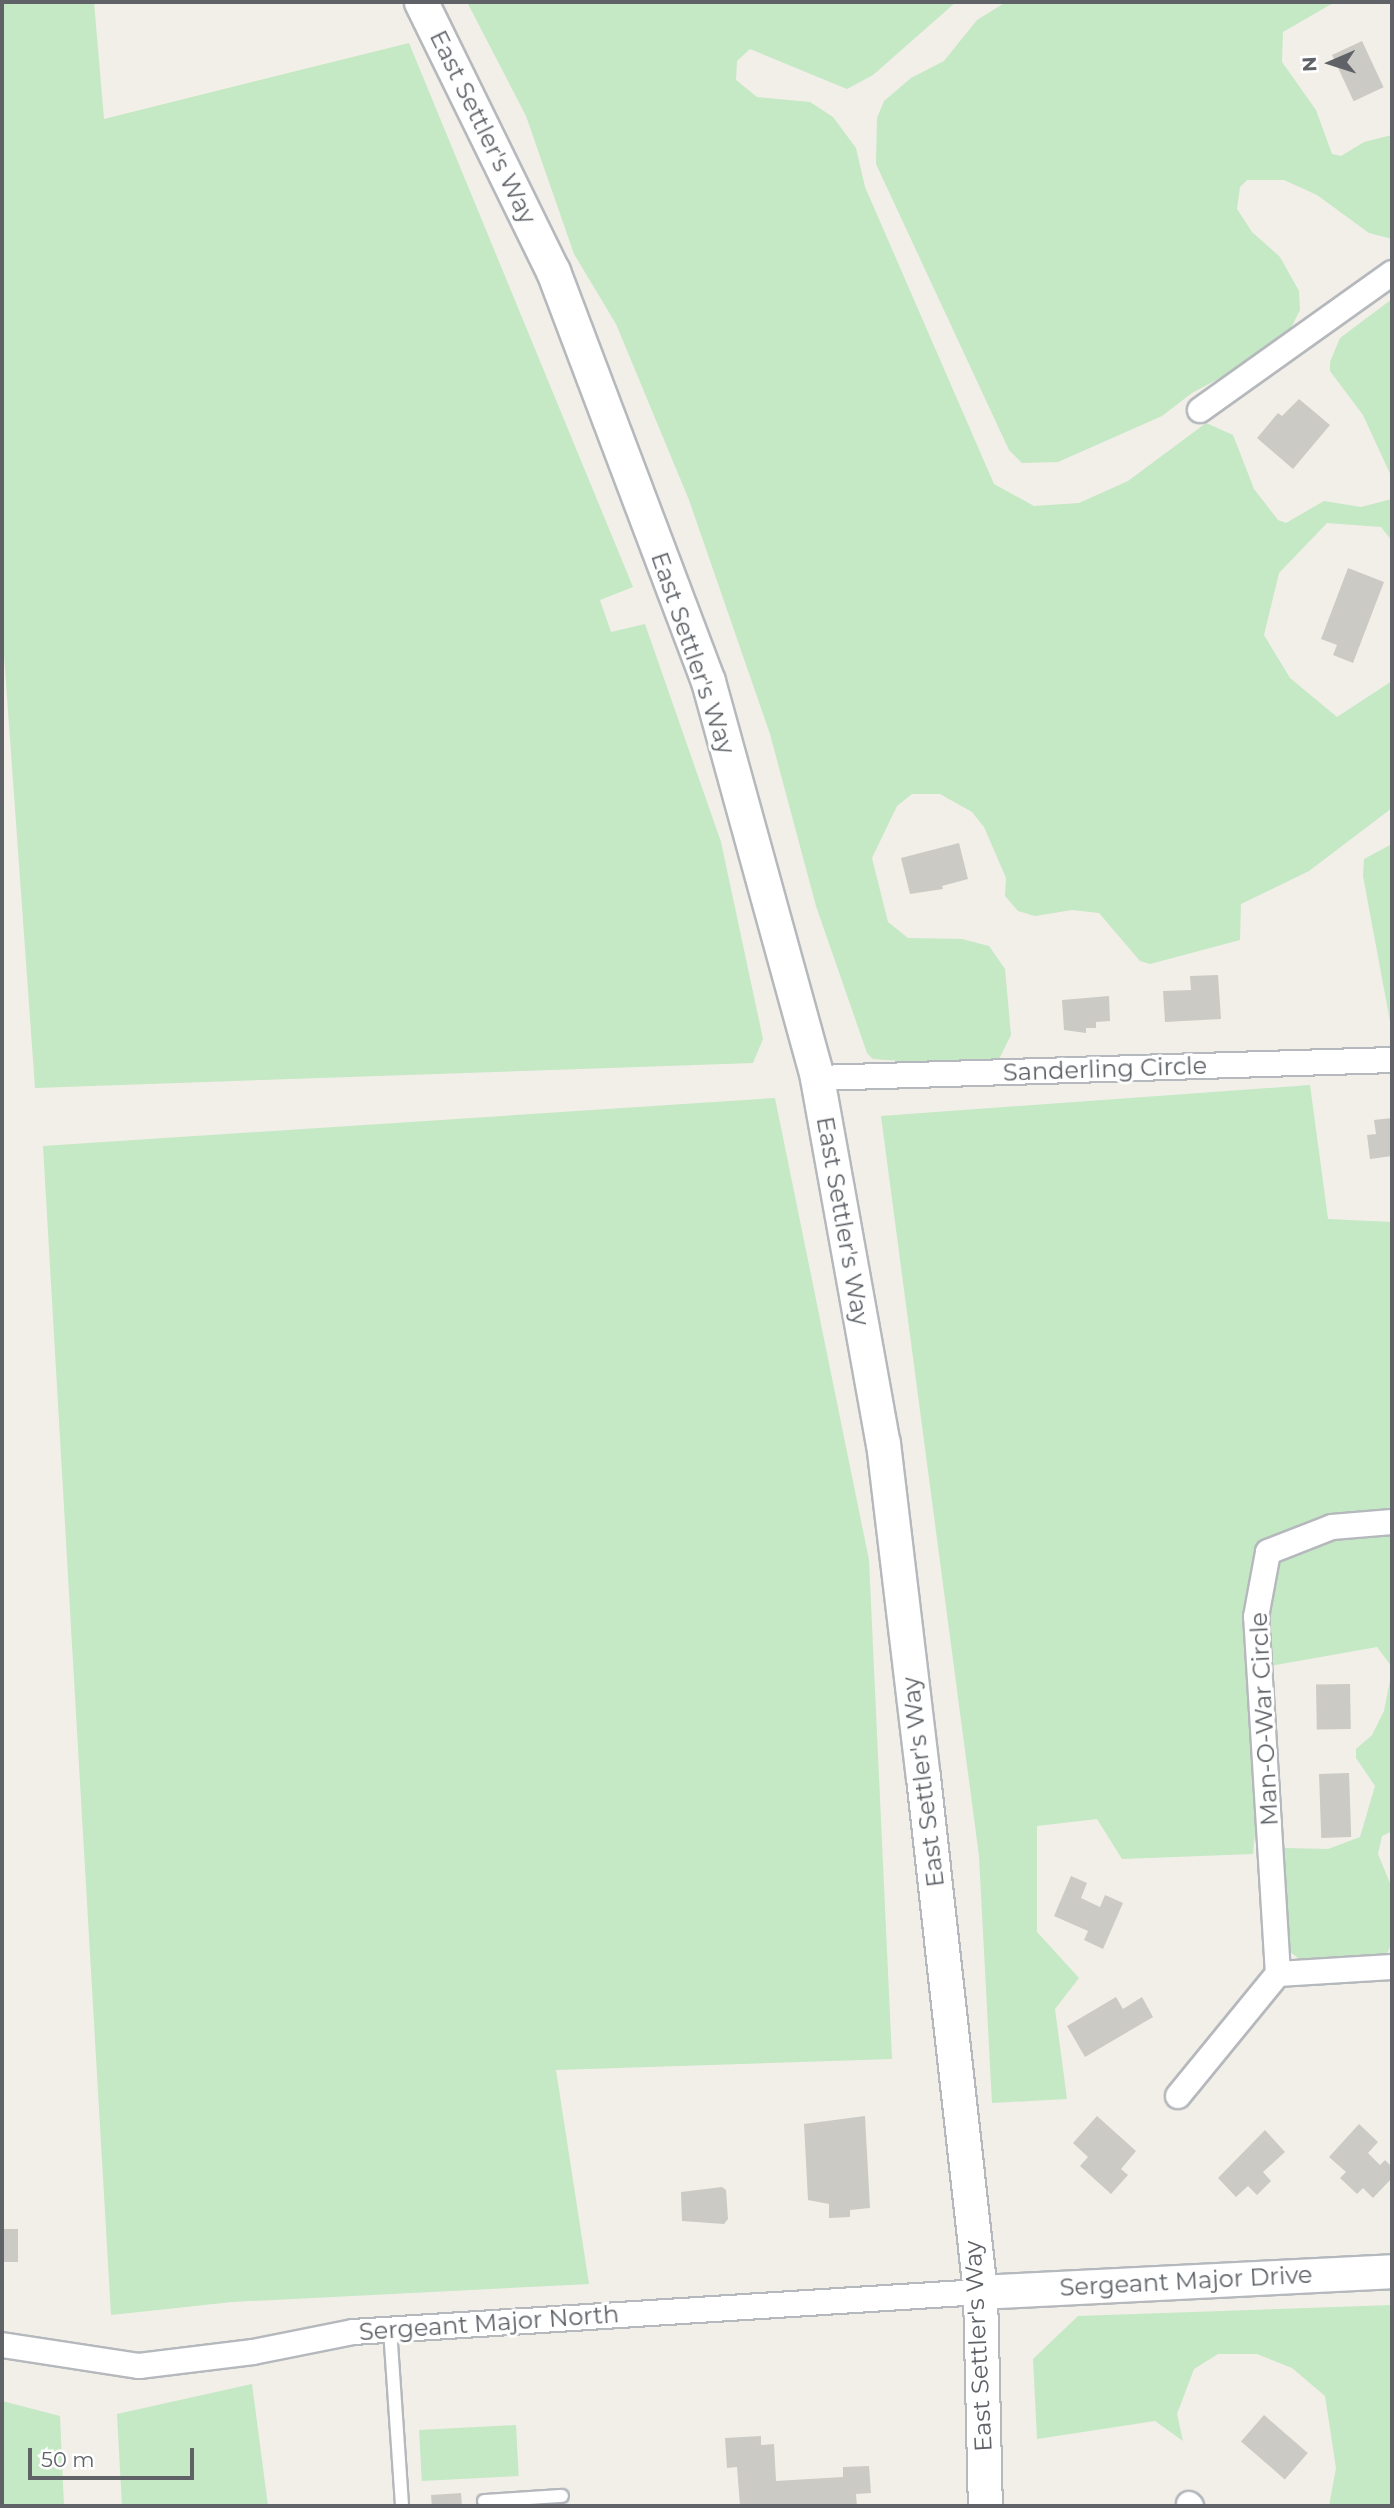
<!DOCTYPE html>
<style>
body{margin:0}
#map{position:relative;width:1394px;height:2508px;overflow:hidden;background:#f1efe8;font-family:Montserrat,sans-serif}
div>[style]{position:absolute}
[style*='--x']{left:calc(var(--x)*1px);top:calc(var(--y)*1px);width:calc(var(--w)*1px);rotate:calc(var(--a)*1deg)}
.green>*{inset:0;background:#c5e8c5;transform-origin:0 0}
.building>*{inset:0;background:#cccac5;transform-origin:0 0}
.roads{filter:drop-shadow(2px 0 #b5b8bc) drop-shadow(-2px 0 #b5b8bc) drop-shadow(0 2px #b5b8bc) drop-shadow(0 -2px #b5b8bc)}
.lane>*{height:12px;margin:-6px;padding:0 6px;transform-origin:6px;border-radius:6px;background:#fff}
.street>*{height:24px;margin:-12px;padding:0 12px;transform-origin:12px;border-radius:12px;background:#fff}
.secondary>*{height:33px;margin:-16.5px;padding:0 16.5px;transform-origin:16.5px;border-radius:16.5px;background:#fff}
span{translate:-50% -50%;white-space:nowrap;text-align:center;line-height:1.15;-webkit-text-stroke:6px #fff;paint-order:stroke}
.street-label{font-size:24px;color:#5f6368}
.frame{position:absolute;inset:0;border:4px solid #5f6368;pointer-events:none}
.north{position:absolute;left:1296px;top:28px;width:70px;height:70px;-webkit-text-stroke:5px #fff;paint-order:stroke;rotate:267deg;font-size:19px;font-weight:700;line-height:28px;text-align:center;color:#5f6368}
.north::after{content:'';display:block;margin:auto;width:24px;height:32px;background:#5f6368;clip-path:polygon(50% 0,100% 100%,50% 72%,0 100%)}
.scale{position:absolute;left:28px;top:2448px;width:166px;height:32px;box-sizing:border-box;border:4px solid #5f6368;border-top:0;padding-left:9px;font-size:21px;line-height:24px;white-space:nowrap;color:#5f6368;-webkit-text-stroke:5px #fff;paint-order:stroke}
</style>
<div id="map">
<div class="green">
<div style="clip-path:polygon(2px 2px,94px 2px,104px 119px,409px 43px,633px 587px,600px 600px,611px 632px,645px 624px,721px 842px,763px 1039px,753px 1063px,35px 1088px,2px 627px)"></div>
<div style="clip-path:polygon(467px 2px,956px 2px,873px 75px,847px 89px,750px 49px,737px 61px,736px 80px,757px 97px,810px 102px,833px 117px,856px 148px,865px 187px,994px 484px,1034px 506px,1079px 503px,1128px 481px,1206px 423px,1233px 435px,1254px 489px,1278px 520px,1286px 523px,1324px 501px,1361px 507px,1392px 499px,1392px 541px,1381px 527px,1327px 523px,1279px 573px,1264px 635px,1290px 678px,1337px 717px,1392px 681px,1392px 808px,1309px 871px,1241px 904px,1240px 940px,1150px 964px,1140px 961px,1099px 913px,1072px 910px,1035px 916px,1018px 911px,1005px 896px,1006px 878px,984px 827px,972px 812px,940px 794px,912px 794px,897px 806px,872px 858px,888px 922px,908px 938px,962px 939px,989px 946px,1005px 969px,1011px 1035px,999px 1059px,972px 1066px,873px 1059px,867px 1053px,816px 906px,770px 734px,689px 500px,616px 324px,574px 254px,526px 116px)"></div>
<div style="clip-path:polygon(1006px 2px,1335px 2px,1283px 32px,1282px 62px,1316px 110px,1332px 154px,1341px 156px,1364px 142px,1392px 135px,1392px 239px,1369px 233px,1317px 195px,1284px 180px,1247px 180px,1240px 187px,1237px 209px,1252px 232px,1280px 257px,1299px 291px,1300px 310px,1283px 344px,1192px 393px,1162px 416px,1058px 462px,1022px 463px,1009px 450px,876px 164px,877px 118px,884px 101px,911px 78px,944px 61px,977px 20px)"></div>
<div style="clip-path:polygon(1392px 299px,1392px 478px,1363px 415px,1330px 371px,1330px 362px,1340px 338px)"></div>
<div style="clip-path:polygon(1392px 844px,1392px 1032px,1363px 876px,1364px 859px)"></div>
<div style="clip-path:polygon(1310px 1085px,1328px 1219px,1392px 1222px,1392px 1667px,1377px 1647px,1270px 1666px,1253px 1854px,1122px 1859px,1097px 1819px,1037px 1826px,1037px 1932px,1079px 1978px,1055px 2009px,1067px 2099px,992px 2103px,979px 1856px,881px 1116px)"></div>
<div style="clip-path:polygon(775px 1098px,869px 1560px,892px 2059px,556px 2070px,589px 2284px,232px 2302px,111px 2315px,43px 1146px)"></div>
<div style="clip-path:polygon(1392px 1670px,1392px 1831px,1382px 1836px,1378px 1854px,1392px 1888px,1392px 1942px,1385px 1959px,1305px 1963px,1290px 1952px,1280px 1918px,1285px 1848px,1328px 1849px,1360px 1837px,1375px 1786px,1356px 1758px,1356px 1749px,1372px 1735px,1384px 1711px)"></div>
<div style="clip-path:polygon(1392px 2305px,1392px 2506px,1329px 2506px,1336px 2468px,1325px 2396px,1292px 2368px,1257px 2354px,1218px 2354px,1194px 2369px,1177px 2414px,1183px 2441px,1155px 2421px,1037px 2439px,1033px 2359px,1078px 2316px)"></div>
<div style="clip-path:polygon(252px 2384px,268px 2506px,122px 2506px,117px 2414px)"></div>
<div style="clip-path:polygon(2px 2401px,60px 2416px,64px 2506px,2px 2506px)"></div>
<div style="left:516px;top:2425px;width:51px;height:97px;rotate:87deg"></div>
</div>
<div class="building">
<div style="left:1362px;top:41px;width:51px;height:33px;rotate:65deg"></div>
<div style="clip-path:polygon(1299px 399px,1330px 425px,1293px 469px,1257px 438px,1278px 413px,1282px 416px)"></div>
<div style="clip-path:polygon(1348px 568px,1384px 582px,1353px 663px,1333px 655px,1337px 645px,1321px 639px)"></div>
<div style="clip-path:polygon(959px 843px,968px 879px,942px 886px,943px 889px,910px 894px,901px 858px)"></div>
<div style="clip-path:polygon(1218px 975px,1221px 1019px,1165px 1022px,1163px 991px,1191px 990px,1190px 976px)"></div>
<div style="clip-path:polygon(1109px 996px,1110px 1021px,1096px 1022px,1096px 1028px,1086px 1028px,1086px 1033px,1064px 1030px,1062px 1000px)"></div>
<div style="clip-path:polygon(1392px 1118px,1392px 1156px,1370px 1159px,1367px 1135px,1376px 1134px,1374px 1120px)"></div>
<div style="left:1350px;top:1684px;width:45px;height:34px;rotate:89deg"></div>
<div style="left:1349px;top:1773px;width:64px;height:30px;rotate:88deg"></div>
<div style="clip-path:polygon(1071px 1876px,1087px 1883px,1081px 1898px,1100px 1907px,1105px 1895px,1123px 1903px,1103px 1949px,1084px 1940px,1088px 1931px,1054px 1916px)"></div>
<div style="clip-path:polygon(1116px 1997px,1123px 2009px,1142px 1997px,1153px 2017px,1085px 2057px,1067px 2026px)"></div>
<div style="clip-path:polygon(865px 2116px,870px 2208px,850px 2210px,850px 2217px,829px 2218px,829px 2204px,808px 2200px,804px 2124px)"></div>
<div style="clip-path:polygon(1097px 2116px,1136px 2151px,1121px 2169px,1128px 2175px,1111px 2194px,1080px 2166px,1088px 2157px,1073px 2143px)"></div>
<div style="clip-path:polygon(1359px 2124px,1378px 2142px,1368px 2153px,1380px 2165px,1385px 2160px,1392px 2167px,1392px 2178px,1373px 2198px,1363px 2188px,1357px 2194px,1340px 2178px,1346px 2172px,1329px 2157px)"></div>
<div style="clip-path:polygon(1265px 2130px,1285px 2152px,1263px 2172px,1271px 2181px,1257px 2195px,1248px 2186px,1236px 2197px,1218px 2178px)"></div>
<div style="clip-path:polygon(722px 2187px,726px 2190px,728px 2219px,724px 2224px,682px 2221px,681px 2192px)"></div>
<div style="left:2px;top:2229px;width:16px;height:33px"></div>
<div style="left:1264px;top:2415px;width:58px;height:35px;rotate:41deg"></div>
<div style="clip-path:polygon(761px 2436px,761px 2445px,774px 2444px,776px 2481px,843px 2477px,843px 2467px,869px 2466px,871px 2493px,856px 2494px,857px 2506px,740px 2506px,737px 2467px,727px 2468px,725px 2438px)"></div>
<div style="left:461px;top:2493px;width:13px;height:30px;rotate:86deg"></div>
</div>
<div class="roads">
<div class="lane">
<div style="--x:390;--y:2329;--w:177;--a:86.1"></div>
<div style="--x:484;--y:2501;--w:78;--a:-3.7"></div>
</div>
<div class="street">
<div style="--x:1200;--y:410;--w:236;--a:-35.5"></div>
<div style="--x:817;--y:1078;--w:575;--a:-1.79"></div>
<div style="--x:1278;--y:1974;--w:114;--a:-3.5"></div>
<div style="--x:1178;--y:2096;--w:158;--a:-50.7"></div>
<div style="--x:1278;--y:1974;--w:358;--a:-93.5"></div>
<div style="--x:1256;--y:1617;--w:66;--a:-79.5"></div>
<div style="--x:1268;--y:1552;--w:69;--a:-21.3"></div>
<div style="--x:1332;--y:1527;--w:60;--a:-4.8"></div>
<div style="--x:2;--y:2345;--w:139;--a:8.7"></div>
<div style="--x:139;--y:2366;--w:115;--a:-7"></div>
<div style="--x:253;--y:2352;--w:102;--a:-11.3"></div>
<div style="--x:353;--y:2332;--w:628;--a:-3.65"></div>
<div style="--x:1189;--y:2504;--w:3;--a:45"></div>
</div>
<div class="secondary">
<div style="--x:421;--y:2;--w:300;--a:63.9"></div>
<div style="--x:553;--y:271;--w:438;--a:69.3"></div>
<div style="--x:708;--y:681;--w:412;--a:74.6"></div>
<div style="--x:817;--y:1078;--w:371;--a:79.8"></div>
<div style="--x:883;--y:1443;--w:336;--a:83.2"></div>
<div style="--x:923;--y:1777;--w:518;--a:83.68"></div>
<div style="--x:980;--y:2292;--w:214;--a:88.7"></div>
<div style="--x:980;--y:2292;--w:413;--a:-2.9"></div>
</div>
</div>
<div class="street-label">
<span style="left:483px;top:127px;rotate:64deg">East Settler's Way</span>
<span style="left:693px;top:653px;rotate:71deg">East Settler's Way</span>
<span style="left:1105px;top:1069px;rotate:-2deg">Sanderling Circle</span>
<span style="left:843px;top:1221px;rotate:80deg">East Settler's Way</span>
<span style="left:1264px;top:1719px;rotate:-93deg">Man-O-War Circle</span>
<span style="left:923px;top:1782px;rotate:-97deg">East Settler's Way</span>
<span style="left:1186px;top:2281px;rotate:-3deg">Sergeant Major Drive</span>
<span style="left:489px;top:2323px;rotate:-4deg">Sergeant Major North</span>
<span style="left:978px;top:2346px;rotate:-93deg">East Settler's Way</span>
</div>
<div class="frame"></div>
<div class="north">N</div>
<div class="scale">50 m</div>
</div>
